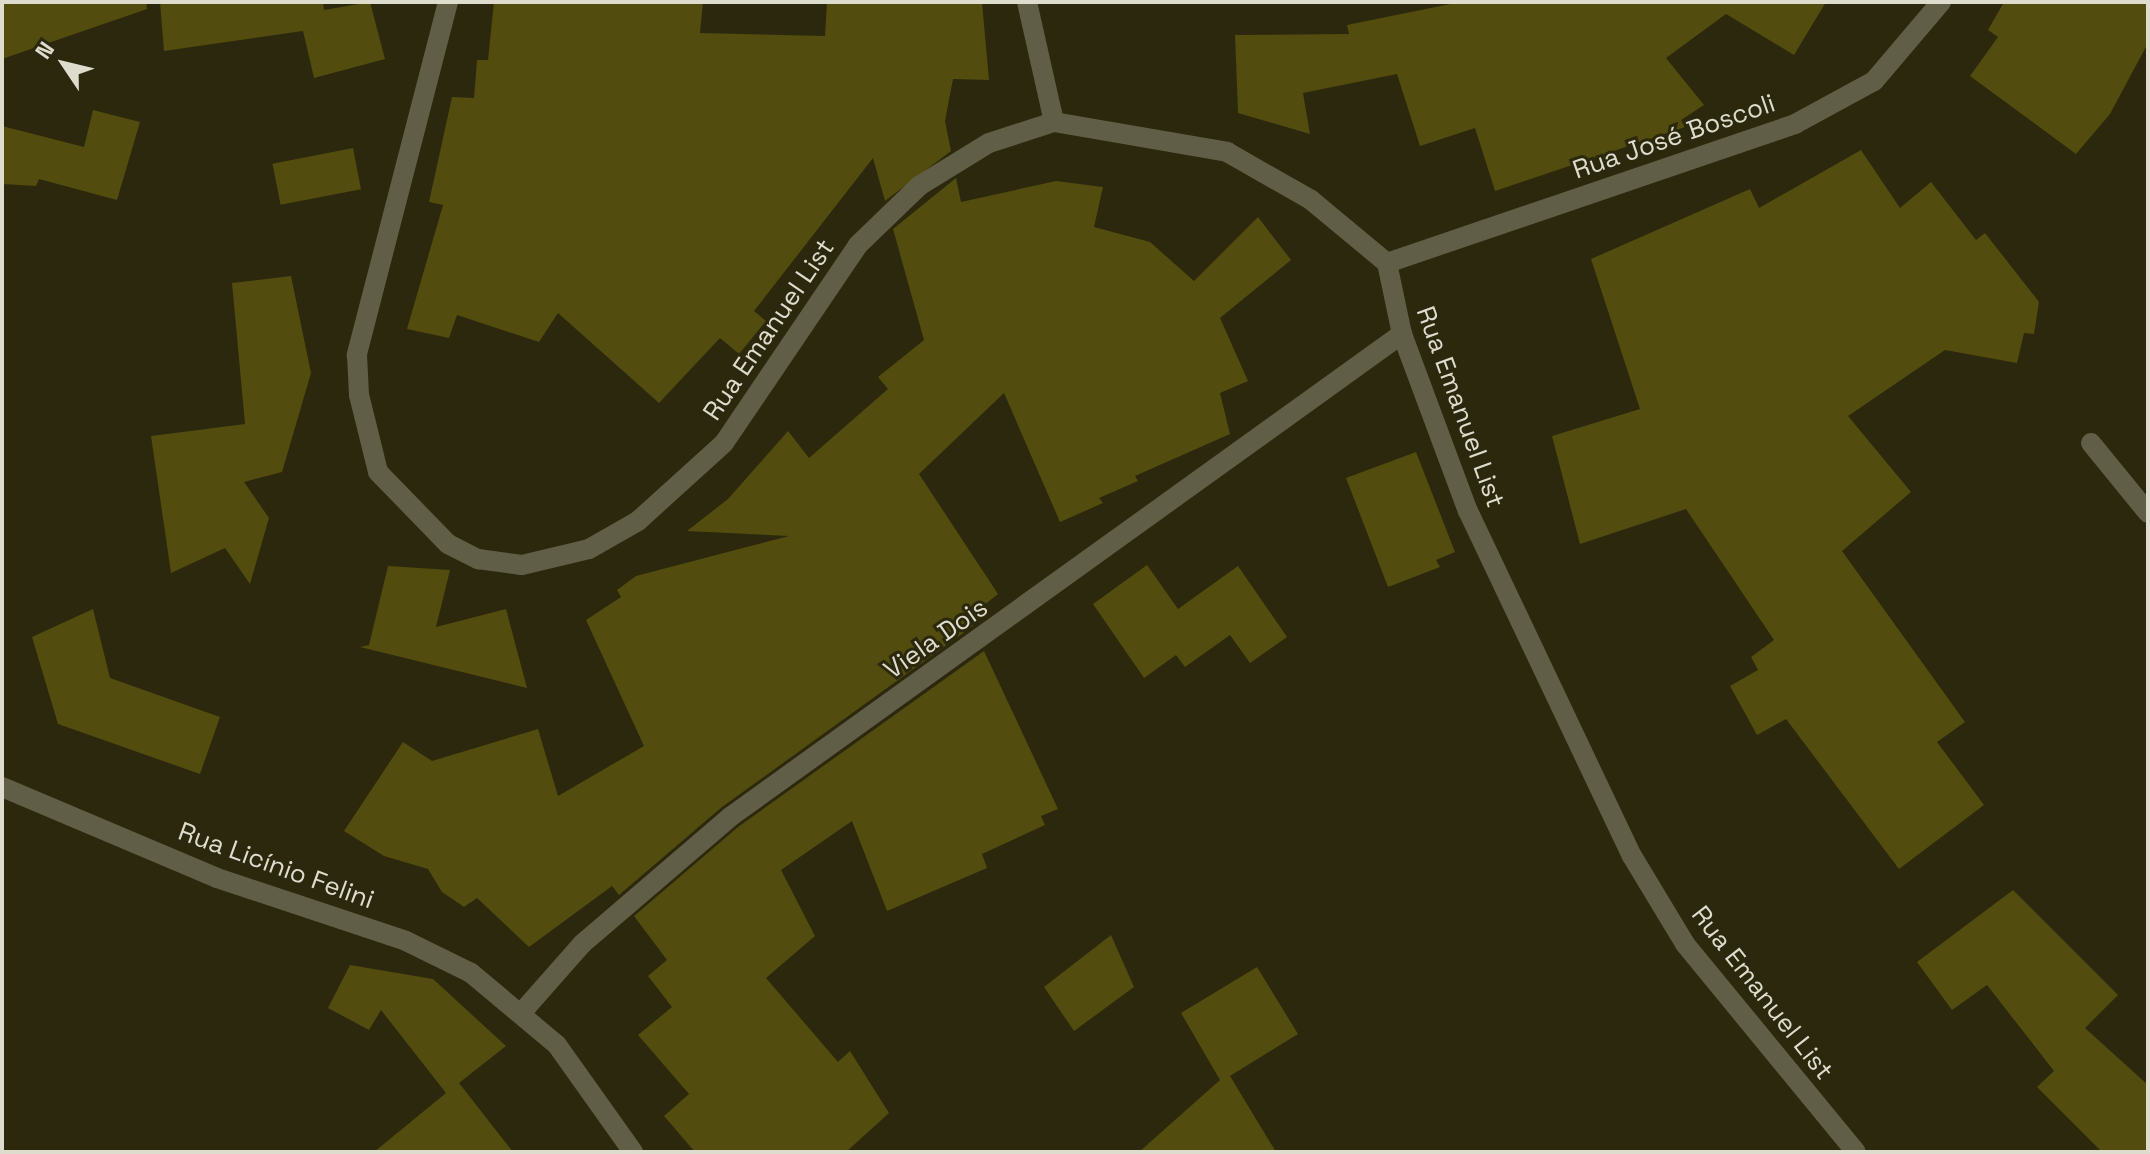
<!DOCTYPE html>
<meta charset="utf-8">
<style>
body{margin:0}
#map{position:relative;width:2150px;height:1154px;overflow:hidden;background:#2b280e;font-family:"Space Grotesk",sans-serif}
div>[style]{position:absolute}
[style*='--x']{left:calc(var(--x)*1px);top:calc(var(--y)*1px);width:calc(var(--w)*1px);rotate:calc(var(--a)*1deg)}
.building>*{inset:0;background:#524c0e;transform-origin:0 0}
.minor>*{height:20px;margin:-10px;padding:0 10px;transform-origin:10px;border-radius:10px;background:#605e47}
span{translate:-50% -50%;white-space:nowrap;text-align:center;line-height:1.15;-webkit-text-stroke:6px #2b280e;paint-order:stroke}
.street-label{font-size:26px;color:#deddcd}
.frame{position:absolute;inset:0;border:4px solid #deddcd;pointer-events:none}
.north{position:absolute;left:24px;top:24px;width:80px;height:80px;-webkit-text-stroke:6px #2b280e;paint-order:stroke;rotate:305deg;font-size:22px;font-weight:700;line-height:32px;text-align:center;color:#deddcd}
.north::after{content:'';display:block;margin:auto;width:28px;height:36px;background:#deddcd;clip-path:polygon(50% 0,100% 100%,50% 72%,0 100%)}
</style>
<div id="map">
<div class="building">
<div style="clip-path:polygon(2px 2px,146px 2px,147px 9px,2px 59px)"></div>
<div style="clip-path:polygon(160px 2px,323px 2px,324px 10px,370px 2px,385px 59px,314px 78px,303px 31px,164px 51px)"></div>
<div style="clip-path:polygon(494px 2px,703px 2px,700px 33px,825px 36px,827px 2px,982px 2px,989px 80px,953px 79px,945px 121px,951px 151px,885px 201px,873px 158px,754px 311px,766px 321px,739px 354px,720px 338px,659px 403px,558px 313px,539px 342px,457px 315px,449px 338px,407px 329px,443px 205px,429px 202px,452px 97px,474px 98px,477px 60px,488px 60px)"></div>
<div style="clip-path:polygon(1460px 2px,1826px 2px,1794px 55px,1726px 14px,1666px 58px,1704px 105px,1681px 120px,1685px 127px,1495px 191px,1475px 128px,1420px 146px,1397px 74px,1303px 93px,1310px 134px,1238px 113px,1235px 35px,1349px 34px,1347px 25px)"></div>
<div style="clip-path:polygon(2004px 2px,2148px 2px,2148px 43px,2110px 114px,2076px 154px,1970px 76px,1998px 37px,1988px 30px)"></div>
<div style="clip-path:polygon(93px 110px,140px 122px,117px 200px,39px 179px,36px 186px,2px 184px,2px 126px,84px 147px)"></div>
<div style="left:353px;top:148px;width:42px;height:82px;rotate:79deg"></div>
<div style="clip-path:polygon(1861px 150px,1900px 208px,1931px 182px,1976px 240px,1985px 233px,2039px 302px,2034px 334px,2024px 333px,2017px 363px,1945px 350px,1848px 416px,1911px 492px,1842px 551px,1965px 722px,1937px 742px,1984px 805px,1899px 869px,1786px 719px,1757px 735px,1730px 686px,1758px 670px,1751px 657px,1774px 640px,1686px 509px,1580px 544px,1552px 436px,1640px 409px,1591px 259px,1750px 189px,1759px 208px)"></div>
<div style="clip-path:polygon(956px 178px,961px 202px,1056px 181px,1103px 187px,1094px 227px,1150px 242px,1194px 281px,1258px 217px,1291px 260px,1220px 318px,1248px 381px,1220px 393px,1230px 434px,1135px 476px,1138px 481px,1099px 498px,1103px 503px,1060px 522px,1004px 393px,919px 474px,998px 594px,969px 617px,973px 626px,722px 807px,619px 895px,612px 886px,529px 947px,477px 898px,464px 907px,442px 892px,428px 869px,384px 856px,344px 831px,403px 742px,432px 761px,538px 729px,558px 796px,644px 746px,586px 620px,621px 597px,617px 590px,636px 576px,789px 536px,687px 531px,728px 499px,788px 431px,809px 458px,888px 389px,878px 377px,924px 340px,893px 229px)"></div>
<div style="clip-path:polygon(291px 276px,311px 373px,282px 472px,244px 482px,269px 518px,250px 584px,225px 548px,171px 573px,151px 436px,245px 424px,232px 283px)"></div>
<div style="clip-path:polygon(1416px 452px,1455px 552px,1436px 560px,1440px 567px,1388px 587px,1346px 478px)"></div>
<div style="clip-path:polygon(1147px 565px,1178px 609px,1238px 566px,1287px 637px,1250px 663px,1230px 635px,1185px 667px,1176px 655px,1144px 678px,1093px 604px)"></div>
<div style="clip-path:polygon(388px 566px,450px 570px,436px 627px,506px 609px,527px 688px,360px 647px,369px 645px)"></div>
<div style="clip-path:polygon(93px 609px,110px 678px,220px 717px,200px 774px,58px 724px,32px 637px)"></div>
<div style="clip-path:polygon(984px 651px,1058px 809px,1041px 816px,1045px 825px,982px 854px,987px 868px,887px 911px,852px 821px,781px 870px,815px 936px,766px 978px,838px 1062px,850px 1051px,889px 1113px,846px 1152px,695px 1152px,664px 1116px,689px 1094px,638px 1035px,672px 1007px,648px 976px,667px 960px,634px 916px,738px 827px)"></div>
<div style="clip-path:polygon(2013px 890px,2118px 995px,2085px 1028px,2148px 1085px,2148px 1152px,2102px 1152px,2037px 1087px,2054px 1071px,1987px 985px,1952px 1010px,1917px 962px)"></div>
<div style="clip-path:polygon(1111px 935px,1134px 987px,1074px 1031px,1044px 987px)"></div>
<div style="clip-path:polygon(350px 965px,433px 979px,506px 1046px,459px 1083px,513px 1152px,374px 1152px,446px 1093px,381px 1010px,369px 1030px,328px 1008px)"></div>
<div style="clip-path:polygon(1257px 967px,1298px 1034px,1230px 1076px,1276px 1152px,1139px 1152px,1220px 1080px,1181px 1013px)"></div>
</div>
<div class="minor">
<div style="--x:448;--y:2;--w:365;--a:104.5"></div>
<div style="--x:357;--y:355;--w:40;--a:87.1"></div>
<div style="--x:359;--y:395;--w:79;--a:76.1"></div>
<div style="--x:378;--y:472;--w:100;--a:45.8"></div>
<div style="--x:448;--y:544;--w:34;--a:27"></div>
<div style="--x:478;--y:559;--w:44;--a:7.8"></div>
<div style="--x:522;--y:565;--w:69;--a:-13.4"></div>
<div style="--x:589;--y:549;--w:56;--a:-29.7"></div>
<div style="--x:638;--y:521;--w:116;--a:-42.2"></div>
<div style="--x:724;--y:443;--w:239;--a:-55.9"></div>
<div style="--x:858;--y:245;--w:85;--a:-44"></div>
<div style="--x:919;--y:186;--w:82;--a:-31.6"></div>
<div style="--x:989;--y:143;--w:68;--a:-17.9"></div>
<div style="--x:1054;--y:122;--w:176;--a:9.8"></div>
<div style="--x:1227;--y:152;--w:97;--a:29.7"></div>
<div style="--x:1311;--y:200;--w:99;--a:39.7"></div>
<div style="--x:1387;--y:263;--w:73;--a:78.1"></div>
<div style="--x:1402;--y:334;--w:189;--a:69.6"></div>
<div style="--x:1468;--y:511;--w:382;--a:64.6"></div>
<div style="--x:1632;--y:856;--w:103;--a:58.9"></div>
<div style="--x:1685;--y:944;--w:269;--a:50.6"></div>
<div style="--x:1027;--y:2;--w:123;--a:77.3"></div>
<div style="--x:1387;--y:263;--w:431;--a:-18.8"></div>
<div style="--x:1795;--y:124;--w:90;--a:-28.6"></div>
<div style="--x:1874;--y:81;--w:104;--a:-49.7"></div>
<div style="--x:2091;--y:443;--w:90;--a:50.8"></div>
<div style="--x:2;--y:787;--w:233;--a:22.9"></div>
<div style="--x:217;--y:878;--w:199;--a:18.4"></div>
<div style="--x:406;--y:941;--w:72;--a:26.2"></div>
<div style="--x:471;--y:973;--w:112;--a:39.9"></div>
<div style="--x:557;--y:1045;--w:131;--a:54.6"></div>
<div style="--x:523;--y:1011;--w:89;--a:-48.6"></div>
<div style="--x:582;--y:944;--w:195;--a:-40.6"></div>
<div style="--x:730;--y:817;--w:828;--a:-35.71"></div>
</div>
<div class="street-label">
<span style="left:1674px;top:137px;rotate:-19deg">Rua José Boscoli</span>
<span style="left:769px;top:330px;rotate:-56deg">Rua Emanuel List</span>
<span style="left:1460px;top:407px;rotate:70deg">Rua Emanuel List</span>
<span style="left:936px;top:639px;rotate:-35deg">Viela Dois</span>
<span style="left:276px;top:866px;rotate:20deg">Rua Licínio Felini</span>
<span style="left:1762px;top:993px;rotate:52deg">Rua Emanuel List</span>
</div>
<div class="frame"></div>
<div class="north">N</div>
</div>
